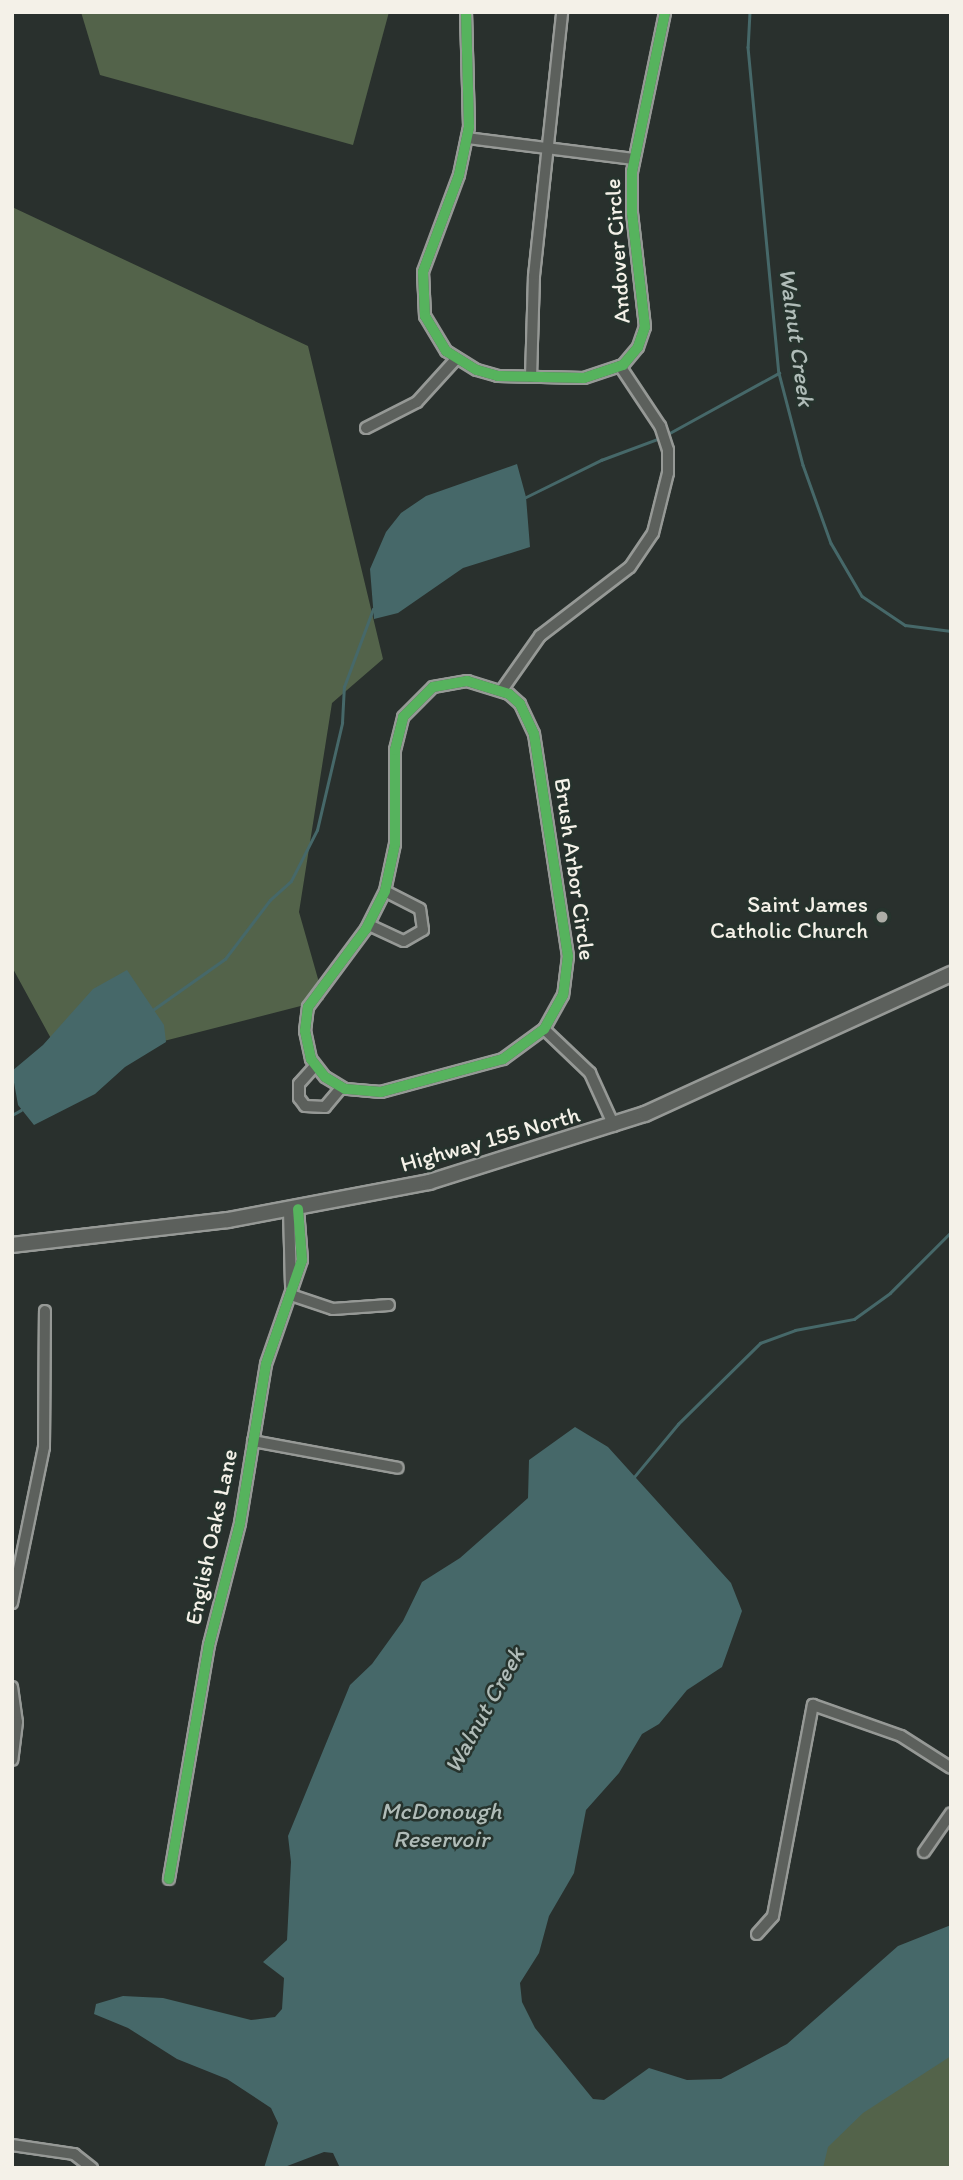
<!DOCTYPE html>
<style>
body{margin:0}
#map{position:relative;width:963px;height:2180px;overflow:hidden;background:#29302d;font-family:Itim,sans-serif}
div>[style]{position:absolute}
[style*='--x']{left:calc(var(--x)*1px);top:calc(var(--y)*1px);width:calc(var(--w)*1px);rotate:calc(var(--a)*1deg)}
.green>*{inset:0;background:#53634a}
.water>*{inset:0;background:#466869}
.stream>*{height:2.5px;margin:-1.25px;padding:0 1.25px;transform-origin:1.25px;border-radius:1.25px;background:#466869}
.roads{filter:drop-shadow(2px 0 #969996) drop-shadow(-2px 0 #969996) drop-shadow(0 2px #969996) drop-shadow(0 -2px #969996)}
.street>*{height:10px;margin:-5px;padding:0 5px;transform-origin:5px;border-radius:5px;background:#5c605c}
.secondary>*{height:14px;margin:-7px;padding:0 7px;transform-origin:7px;border-radius:7px;background:#5c605c}
.cycleway>*{height:10px;margin:-5px;padding:0 5px;transform-origin:5px;border-radius:5px;background:#56b35d}
.dots>*{width:19px;height:19px;translate:-50% -50%;box-sizing:border-box;border:4px solid #26332d;border-radius:50%}
span{translate:-50% -50%;white-space:nowrap;text-align:center;line-height:1.15;-webkit-text-stroke:5px #26332d;paint-order:stroke}
.street-label{font-size:23px;color:#f4f1e8}
.poi-label{font-size:23px;color:#f4f1e8}
.right{translate:-100% -50%;text-align:right}
.water-label{font-size:24px;color:#b0bcb8;font-style:italic}
.frame{position:absolute;inset:0;border:14px solid #f4f1e8;pointer-events:none}
</style>
<div id="map">
<div class="green">
<div style="clip-path:polygon(81px 12px,389px 12px,353px 145px,100px 75px)"></div>
<div style="clip-path:polygon(12px 207px,308px 346px,383px 659px,332px 703px,299px 912px,324px 1000px,66px 1066px,12px 967px)"></div>
<div style="clip-path:polygon(951px 2040px,951px 2168px,824px 2168px,811px 2146px)"></div>
</div>
<div class="water">
<div style="clip-path:polygon(517px 464px,526px 497px,530px 547px,463px 568px,398px 613px,374px 619px,370px 569px,386px 532px,401px 513px,426px 496px)"></div>
<div style="clip-path:polygon(127px 970px,164px 1025px,166px 1042px,125px 1067px,95px 1094px,34px 1125px,18px 1105px,12px 1071px,43px 1045px,93px 989px)"></div>
<div style="clip-path:polygon(575px 1427px,608px 1447px,731px 1583px,742px 1611px,722px 1667px,687px 1690px,659px 1724px,642px 1734px,619px 1773px,586px 1810px,574px 1873px,549px 1916px,539px 1953px,520px 1983px,522px 2002px,535px 2028px,593px 2099px,604px 2100px,649px 2068px,687px 2080px,721px 2079px,787px 2044px,898px 1946px,951px 1925px,951px 2056px,863px 2113px,828px 2147px,823px 2168px,340px 2168px,333px 2153px,324px 2152px,282px 2168px,264px 2168px,278px 2123px,271px 2108px,227px 2079px,177px 2059px,128px 2028px,94px 2014px,96px 2004px,123px 1996px,163px 1998px,251px 2020px,275px 2017px,282px 2009px,284px 1978px,263px 1962px,287px 1940px,291px 1862px,288px 1836px,350px 1685px,372px 1664px,403px 1621px,422px 1582px,460px 1558px,528px 1498px,529px 1460px)"></div>
</div>
<div class="stream">
<div style="--x:750;--y:12;--w:35;--a:93"></div>
<div style="--x:748;--y:47;--w:327;--a:84.6"></div>
<div style="--x:779;--y:373;--w:95;--a:75.4"></div>
<div style="--x:803;--y:465;--w:83;--a:70.3"></div>
<div style="--x:831;--y:543;--w:61;--a:59.7"></div>
<div style="--x:862;--y:596;--w:52;--a:34"></div>
<div style="--x:905;--y:625;--w:46;--a:7.4"></div>
<div style="--x:666;--y:435;--w:129;--a:-28.8"></div>
<div style="--x:526;--y:497;--w:84;--a:-26.3"></div>
<div style="--x:601;--y:460;--w:63;--a:-20.4"></div>
<div style="--x:154;--y:1009;--w:87;--a:-35.2"></div>
<div style="--x:225;--y:959;--w:74;--a:-52.7"></div>
<div style="--x:270;--y:900;--w:28;--a:-42"></div>
<div style="--x:291;--y:881;--w:57;--a:-63"></div>
<div style="--x:317;--y:830;--w:110;--a:-76.8"></div>
<div style="--x:342;--y:723;--w:36;--a:-87"></div>
<div style="--x:344;--y:687;--w:83;--a:-69.6"></div>
<div style="--x:12;--y:1115;--w:10;--a:-29"></div>
<div style="--x:634;--y:1477;--w:69;--a:-50.3"></div>
<div style="--x:678;--y:1424;--w:115;--a:-44.6"></div>
<div style="--x:760;--y:1343;--w:37;--a:-20"></div>
<div style="--x:795;--y:1330;--w:60;--a:-10.6"></div>
<div style="--x:854;--y:1319;--w:44;--a:-35.8"></div>
<div style="--x:890;--y:1293;--w:86;--a:-45"></div>
</div>
<div class="roads">
<div class="street">
<div style="--x:466;--y:12;--w:115;--a:88.5"></div>
<div style="--x:469;--y:127;--w:49;--a:101.8"></div>
<div style="--x:459;--y:175;--w:103;--a:110.4"></div>
<div style="--x:423;--y:272;--w:44;--a:87.4"></div>
<div style="--x:425;--y:316;--w:41;--a:59"></div>
<div style="--x:446;--y:351;--w:36;--a:32"></div>
<div style="--x:477;--y:370;--w:22;--a:16"></div>
<div style="--x:498;--y:376;--w:86;--a:1.3"></div>
<div style="--x:584;--y:378;--w:41;--a:-18.4"></div>
<div style="--x:623;--y:365;--w:23;--a:-50"></div>
<div style="--x:638;--y:347;--w:21;--a:-71"></div>
<div style="--x:645;--y:327;--w:115;--a:-96.5"></div>
<div style="--x:632;--y:213;--w:41;--a:-90"></div>
<div style="--x:632;--y:172;--w:163;--a:-78.3"></div>
<div style="--x:467;--y:138;--w:167;--a:7.2"></div>
<div style="--x:531;--y:377;--w:101;--a:-88.3"></div>
<div style="--x:534;--y:276;--w:265;--a:-83.9"></div>
<div style="--x:366;--y:428;--w:57;--a:-27"></div>
<div style="--x:417;--y:402;--w:58;--a:-47.8"></div>
<div style="--x:467;--y:681;--w:44;--a:17.2"></div>
<div style="--x:509;--y:694;--w:15;--a:42"></div>
<div style="--x:520;--y:704;--w:33;--a:65"></div>
<div style="--x:534;--y:734;--w:225;--a:81.3"></div>
<div style="--x:568;--y:956;--w:39;--a:97"></div>
<div style="--x:563;--y:995;--w:39;--a:119"></div>
<div style="--x:544;--y:1029;--w:51;--a:143.8"></div>
<div style="--x:503;--y:1059;--w:126;--a:164.9"></div>
<div style="--x:381;--y:1092;--w:36;--a:-175"></div>
<div style="--x:345;--y:1089;--w:23;--a:-149"></div>
<div style="--x:325;--y:1077;--w:23;--a:-128"></div>
<div style="--x:311;--y:1059;--w:29;--a:-102"></div>
<div style="--x:305;--y:1031;--w:24;--a:-83"></div>
<div style="--x:308;--y:1007;--w:97;--a:-53.4"></div>
<div style="--x:366;--y:929;--w:42;--a:-63.4"></div>
<div style="--x:385;--y:891;--w:48;--a:-78"></div>
<div style="--x:395;--y:844;--w:94;--a:-90"></div>
<div style="--x:395;--y:750;--w:34;--a:-76"></div>
<div style="--x:403;--y:717;--w:42;--a:-45"></div>
<div style="--x:433;--y:687;--w:35;--a:-10"></div>
<div style="--x:502;--y:690;--w:66;--a:-54.9"></div>
<div style="--x:540;--y:636;--w:113;--a:-37.5"></div>
<div style="--x:630;--y:567;--w:41;--a:-55.9"></div>
<div style="--x:653;--y:533;--w:62;--a:-76"></div>
<div style="--x:668;--y:473;--w:23;--a:-90"></div>
<div style="--x:668;--y:450;--w:25;--a:-108"></div>
<div style="--x:660;--y:426;--w:72;--a:-123.7"></div>
<div style="--x:369;--y:925;--w:38;--a:25"></div>
<div style="--x:404;--y:941;--w:22;--a:-30"></div>
<div style="--x:423;--y:930;--w:21;--a:-98"></div>
<div style="--x:420;--y:909;--w:39;--a:-153"></div>
<div style="--x:544;--y:1029;--w:64;--a:43.7"></div>
<div style="--x:590;--y:1073;--w:58;--a:65.6"></div>
<div style="--x:315;--y:1066;--w:24;--a:132"></div>
<div style="--x:299;--y:1084;--w:14;--a:90"></div>
<div style="--x:299;--y:1098;--w:10;--a:53"></div>
<div style="--x:305;--y:1106;--w:20;--a:3"></div>
<div style="--x:325;--y:1107;--w:25;--a:-50"></div>
<div style="--x:289;--y:1210;--w:76;--a:88.5"></div>
<div style="--x:291;--y:1295;--w:44;--a:18.4"></div>
<div style="--x:333;--y:1309;--w:56;--a:-4.1"></div>
<div style="--x:253;--y:1441;--w:147;--a:10.5"></div>
<div style="--x:12;--y:1603;--w:159;--a:-78.4"></div>
<div style="--x:44;--y:1447;--w:136;--a:-89.6"></div>
<div style="--x:12;--y:1687;--w:35;--a:82"></div>
<div style="--x:17;--y:1722;--w:38;--a:97"></div>
<div style="--x:924;--y:1852;--w:47;--a:-55.3"></div>
<div style="--x:169;--y:1879;--w:237;--a:-80.3"></div>
<div style="--x:209;--y:1645;--w:126;--a:-75.7"></div>
<div style="--x:240;--y:1523;--w:161;--a:-80.7"></div>
<div style="--x:266;--y:1364;--w:110;--a:-70.9"></div>
<div style="--x:302;--y:1260;--w:51;--a:-94.5"></div>
<div style="--x:757;--y:1934;--w:24;--a:-48"></div>
<div style="--x:773;--y:1916;--w:215;--a:-79.3"></div>
<div style="--x:813;--y:1705;--w:93;--a:19.4"></div>
<div style="--x:901;--y:1736;--w:59;--a:32.6"></div>
<div style="--x:12;--y:2145;--w:63;--a:8.3"></div>
<div style="--x:74;--y:2154;--w:23;--a:38"></div>
</div>
<div class="secondary">
<div style="--x:12;--y:1245;--w:217;--a:-6.6"></div>
<div style="--x:228;--y:1220;--w:205;--a:-10.7"></div>
<div style="--x:429;--y:1182;--w:226;--a:-17.5"></div>
<div style="--x:645;--y:1114;--w:337;--a:-24.6"></div>
</div>
</div>
<div class="cycleway">
<div style="--x:466;--y:12;--w:115;--a:88.5"></div>
<div style="--x:469;--y:127;--w:49;--a:101.8"></div>
<div style="--x:459;--y:175;--w:103;--a:110.4"></div>
<div style="--x:423;--y:272;--w:44;--a:87.4"></div>
<div style="--x:425;--y:316;--w:41;--a:59"></div>
<div style="--x:446;--y:351;--w:36;--a:32"></div>
<div style="--x:477;--y:370;--w:22;--a:16"></div>
<div style="--x:498;--y:376;--w:86;--a:1.3"></div>
<div style="--x:584;--y:378;--w:41;--a:-18.4"></div>
<div style="--x:623;--y:365;--w:23;--a:-50"></div>
<div style="--x:638;--y:347;--w:21;--a:-71"></div>
<div style="--x:645;--y:327;--w:115;--a:-96.5"></div>
<div style="--x:632;--y:213;--w:41;--a:-90"></div>
<div style="--x:632;--y:172;--w:163;--a:-78.3"></div>
<div style="--x:467;--y:681;--w:44;--a:17.2"></div>
<div style="--x:509;--y:694;--w:15;--a:42"></div>
<div style="--x:520;--y:704;--w:33;--a:65"></div>
<div style="--x:534;--y:734;--w:225;--a:81.3"></div>
<div style="--x:568;--y:956;--w:39;--a:97"></div>
<div style="--x:563;--y:995;--w:39;--a:119"></div>
<div style="--x:544;--y:1029;--w:51;--a:143.8"></div>
<div style="--x:503;--y:1059;--w:126;--a:164.9"></div>
<div style="--x:381;--y:1092;--w:36;--a:-175"></div>
<div style="--x:345;--y:1089;--w:23;--a:-149"></div>
<div style="--x:325;--y:1077;--w:23;--a:-128"></div>
<div style="--x:311;--y:1059;--w:29;--a:-102"></div>
<div style="--x:305;--y:1031;--w:24;--a:-83"></div>
<div style="--x:308;--y:1007;--w:97;--a:-53.4"></div>
<div style="--x:366;--y:929;--w:42;--a:-63.4"></div>
<div style="--x:385;--y:891;--w:48;--a:-78"></div>
<div style="--x:395;--y:844;--w:94;--a:-90"></div>
<div style="--x:395;--y:750;--w:34;--a:-76"></div>
<div style="--x:403;--y:717;--w:42;--a:-45"></div>
<div style="--x:433;--y:687;--w:35;--a:-10"></div>
<div style="--x:169;--y:1879;--w:237;--a:-80.3"></div>
<div style="--x:209;--y:1645;--w:126;--a:-75.7"></div>
<div style="--x:240;--y:1523;--w:161;--a:-80.7"></div>
<div style="--x:266;--y:1364;--w:110;--a:-70.9"></div>
<div style="--x:302;--y:1260;--w:51;--a:-94.5"></div>
</div>
<div class="dots">
<div style="left:882px;top:917px;background:#adada7"></div>
</div>
<div class="street-label">
<span style="left:617px;top:251px;rotate:-94deg">Andover Circle</span>
<span style="left:575px;top:869px;rotate:82deg">Brush Arbor Circle</span>
<span style="left:490px;top:1139px;rotate:-16deg">Highway 155 North</span>
<span style="left:211px;top:1537px;rotate:-78deg">English Oaks Lane</span>
</div>
<div class="poi-label">
<span class="right" style="left:868px;top:917px">Saint James<br>Catholic Church</span>
</div>
<div class="water-label">
<span style="left:797px;top:337px;rotate:82deg">Walnut Creek</span>
<span style="left:484px;top:1710px;rotate:-61deg">Walnut Creek</span>
<span style="left:441px;top:1825px">McDonough<br>Reservoir</span>
</div>
<div class="frame"></div>
</div>
